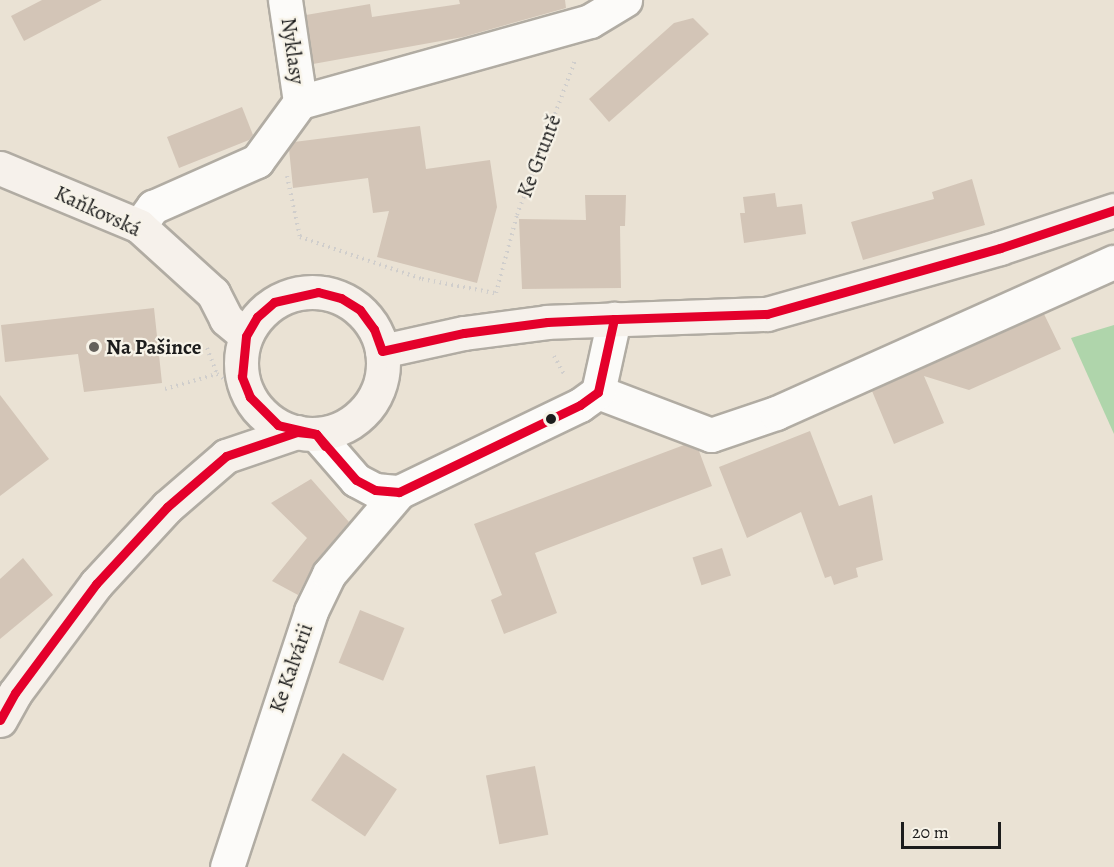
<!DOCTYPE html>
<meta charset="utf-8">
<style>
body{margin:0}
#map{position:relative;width:1114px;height:867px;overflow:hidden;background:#eae2d4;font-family:Alegreya,serif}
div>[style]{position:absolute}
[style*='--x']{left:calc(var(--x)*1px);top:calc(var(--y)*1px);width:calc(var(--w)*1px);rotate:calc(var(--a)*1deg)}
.green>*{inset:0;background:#afd5ab}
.building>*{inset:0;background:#d3c5b7;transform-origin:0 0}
.path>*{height:4px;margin-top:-2px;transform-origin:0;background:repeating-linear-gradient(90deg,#d0cecc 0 1.5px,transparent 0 6px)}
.roads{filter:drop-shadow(2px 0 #b1aca3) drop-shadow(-2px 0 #b1aca3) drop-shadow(0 2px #b1aca3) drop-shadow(0 -2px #b1aca3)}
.street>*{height:33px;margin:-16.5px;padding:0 16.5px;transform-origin:16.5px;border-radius:16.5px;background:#fcfbf9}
.secondary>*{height:33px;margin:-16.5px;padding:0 16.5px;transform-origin:16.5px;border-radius:16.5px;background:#f6f1eb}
.secondary>.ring{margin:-16.5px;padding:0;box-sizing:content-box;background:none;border:33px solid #f6f1eb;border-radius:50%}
.bus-1>*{height:9px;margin:-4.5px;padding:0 4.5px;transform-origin:4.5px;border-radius:4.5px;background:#e4002b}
.dots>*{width:16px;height:16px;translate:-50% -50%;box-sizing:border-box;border:3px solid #f7f3e8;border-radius:50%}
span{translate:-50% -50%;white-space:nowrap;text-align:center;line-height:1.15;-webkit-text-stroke:4.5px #f7f3e8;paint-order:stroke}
.street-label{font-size:21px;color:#1c1c1c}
.poi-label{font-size:21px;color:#1c1c1c;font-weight:700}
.left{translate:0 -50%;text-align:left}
.scale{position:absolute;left:901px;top:822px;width:100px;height:27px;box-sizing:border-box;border:3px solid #1c1c1c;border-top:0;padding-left:8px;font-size:18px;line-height:21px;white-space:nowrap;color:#1c1c1c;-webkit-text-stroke:4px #f7f3e8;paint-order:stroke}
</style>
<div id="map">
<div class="green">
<div style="clip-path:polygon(1114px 325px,1114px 434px,1071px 338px)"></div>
</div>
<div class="building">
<div style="clip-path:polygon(42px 0,102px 0,24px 41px,11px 16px)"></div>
<div style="clip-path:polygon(459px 0,565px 0,566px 8px,463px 37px,313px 64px,306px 15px,370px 4px,372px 17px,460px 4px)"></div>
<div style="clip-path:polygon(693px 18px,709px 34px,609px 122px,589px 99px,674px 23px)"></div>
<div style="clip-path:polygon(242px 107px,253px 135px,249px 140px,179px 168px,167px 137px)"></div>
<div style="clip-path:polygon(420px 126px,426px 169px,490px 160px,497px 207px,477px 283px,377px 257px,389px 211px,373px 213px,368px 178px,293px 188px,289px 149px,294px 142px)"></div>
<div style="clip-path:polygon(972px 179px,985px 225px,863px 260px,851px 222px,934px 199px,932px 192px)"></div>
<div style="clip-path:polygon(775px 193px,777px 207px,802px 204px,806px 234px,744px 243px,740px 213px,745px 213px,743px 197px)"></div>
<div style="clip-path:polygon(585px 195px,626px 195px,625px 226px,620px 226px,621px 288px,522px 289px,519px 219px,586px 220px)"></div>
<div style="clip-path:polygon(154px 308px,162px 383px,84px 392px,78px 354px,5px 362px,1px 325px)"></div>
<div style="clip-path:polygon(1044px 314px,1061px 349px,969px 390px,924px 376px,944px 423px,894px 444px,872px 391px)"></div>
<div style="clip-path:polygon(0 395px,49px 459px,0 496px)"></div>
<div style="clip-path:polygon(810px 431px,839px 506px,872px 495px,883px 560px,856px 568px,858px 577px,834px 585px,831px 576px,825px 578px,801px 512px,747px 538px,719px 467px)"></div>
<div style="clip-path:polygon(684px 445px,699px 451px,712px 486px,535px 553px,557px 613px,504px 634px,491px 600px,502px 595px,474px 524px)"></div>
<div style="clip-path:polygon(311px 479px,349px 522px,315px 562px,298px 595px,272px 581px,307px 538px,271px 503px)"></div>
<div style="left:722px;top:548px;width:29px;height:31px;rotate:72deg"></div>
<div style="clip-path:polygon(23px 558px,53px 595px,0 639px,0 579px)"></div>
<div style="left:360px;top:610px;width:48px;height:57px;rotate:22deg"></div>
<div style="left:343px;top:753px;width:65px;height:57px;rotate:34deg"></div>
<div style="left:535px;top:766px;width:70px;height:50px;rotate:79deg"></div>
</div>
<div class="path">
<div style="--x:287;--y:176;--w:62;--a:78"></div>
<div style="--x:300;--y:237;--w:129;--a:19"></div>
<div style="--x:422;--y:279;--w:74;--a:10.9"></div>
<div style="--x:496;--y:293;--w:81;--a:-74.9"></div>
<div style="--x:517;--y:215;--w:165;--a:-69.4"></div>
<div style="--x:207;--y:348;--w:28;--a:69"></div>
<div style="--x:217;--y:374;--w:40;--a:34.9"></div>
<div style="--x:554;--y:356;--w:23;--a:61"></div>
<div style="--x:165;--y:389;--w:54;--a:-16.1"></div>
</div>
<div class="roads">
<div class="street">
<div style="--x:285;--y:0;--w:103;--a:81.6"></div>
<div style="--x:139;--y:226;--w:24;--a:-54"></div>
<div style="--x:153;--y:207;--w:114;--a:-23.9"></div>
<div style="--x:257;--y:161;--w:73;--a:-53.9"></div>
<div style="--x:300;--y:102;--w:301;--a:-15.6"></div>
<div style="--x:590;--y:21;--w:41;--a:-31"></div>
<div style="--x:598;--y:392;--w:121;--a:20.8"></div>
<div style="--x:711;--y:435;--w:69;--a:-18.7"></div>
<div style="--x:776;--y:413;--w:370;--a:-24.1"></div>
<div style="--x:316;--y:434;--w:61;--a:49"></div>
<div style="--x:356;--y:480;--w:21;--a:28"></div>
<div style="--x:375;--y:490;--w:24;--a:5"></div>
<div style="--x:399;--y:492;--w:201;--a:-25.7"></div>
<div style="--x:580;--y:405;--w:22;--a:-36"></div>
<div style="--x:598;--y:392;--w:75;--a:-77.6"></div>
<div style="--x:227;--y:867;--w:269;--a:-71.8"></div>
<div style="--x:311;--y:611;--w:41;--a:-64.1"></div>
<div style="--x:329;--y:574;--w:108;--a:-49.5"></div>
</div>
<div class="secondary">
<div style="--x:0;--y:168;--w:151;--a:22.6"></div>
<div style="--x:139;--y:226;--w:100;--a:42.2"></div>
<div style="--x:213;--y:293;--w:29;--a:63"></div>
<div style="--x:226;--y:319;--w:26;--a:40"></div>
<div class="ring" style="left:241px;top:292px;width:109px;height:109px"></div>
<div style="--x:382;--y:351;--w:84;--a:-12.4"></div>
<div style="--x:464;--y:333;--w:84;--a:-7.5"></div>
<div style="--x:547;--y:322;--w:220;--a:-2.1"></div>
<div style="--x:767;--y:314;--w:242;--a:-15.8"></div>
<div style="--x:1000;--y:248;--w:120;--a:-18.4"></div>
<div style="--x:0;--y:720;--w:31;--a:-61"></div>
<div style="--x:15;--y:693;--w:136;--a:-53.4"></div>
<div style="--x:96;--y:584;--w:105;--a:-47.3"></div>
<div style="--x:167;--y:507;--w:78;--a:-40.8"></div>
<div style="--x:226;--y:456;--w:75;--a:-18.7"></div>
</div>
</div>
<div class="bus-1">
<div style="--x:318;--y:292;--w:24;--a:15"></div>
<div style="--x:341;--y:298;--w:22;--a:32"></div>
<div style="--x:360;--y:310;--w:24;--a:54"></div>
<div style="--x:374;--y:329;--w:23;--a:70"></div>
<div style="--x:382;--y:351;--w:84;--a:-12.4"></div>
<div style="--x:464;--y:333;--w:84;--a:-7.5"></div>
<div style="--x:547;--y:322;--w:67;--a:-2.6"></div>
<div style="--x:614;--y:319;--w:75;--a:102.4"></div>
<div style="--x:598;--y:392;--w:22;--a:144"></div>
<div style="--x:580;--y:405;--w:201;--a:154.3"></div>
<div style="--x:399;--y:492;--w:24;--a:-175"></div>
<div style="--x:375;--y:490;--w:21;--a:-152"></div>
<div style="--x:356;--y:480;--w:61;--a:-131"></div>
<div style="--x:316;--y:434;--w:39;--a:-167"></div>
<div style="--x:278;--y:425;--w:40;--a:-135"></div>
<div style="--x:250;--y:397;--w:22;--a:-112"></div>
<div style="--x:242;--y:377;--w:41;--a:-84.4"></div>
<div style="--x:246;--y:336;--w:22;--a:-60"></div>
<div style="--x:257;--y:317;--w:23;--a:-41"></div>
<div style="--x:274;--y:302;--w:45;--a:-12.8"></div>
<div style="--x:614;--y:319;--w:153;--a:-1.9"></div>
<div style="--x:767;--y:314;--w:242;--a:-15.8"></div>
<div style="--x:1000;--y:248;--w:120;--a:-18.4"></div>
<div style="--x:0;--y:720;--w:31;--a:-61"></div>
<div style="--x:15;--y:693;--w:136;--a:-53.4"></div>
<div style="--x:96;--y:584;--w:105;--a:-47.3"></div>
<div style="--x:167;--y:507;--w:78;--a:-40.8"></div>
<div style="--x:226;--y:456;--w:75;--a:-18.7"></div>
<div style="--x:297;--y:432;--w:19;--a:6"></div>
<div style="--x:316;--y:434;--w:15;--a:53"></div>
</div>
<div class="dots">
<div style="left:94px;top:347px;background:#64615c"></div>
<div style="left:551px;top:419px;background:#1c1c1c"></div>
</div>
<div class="street-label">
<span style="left:293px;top:51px;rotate:82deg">Nyklasy</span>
<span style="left:539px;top:156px;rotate:-69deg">Ke Gruntě</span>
<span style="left:98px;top:211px;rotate:25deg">Kaňkovská</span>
<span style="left:291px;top:668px;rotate:-71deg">Ke Kalvárii</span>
</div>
<div class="poi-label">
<span class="left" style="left:106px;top:347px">Na Pašince</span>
</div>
<div class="scale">20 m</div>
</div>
